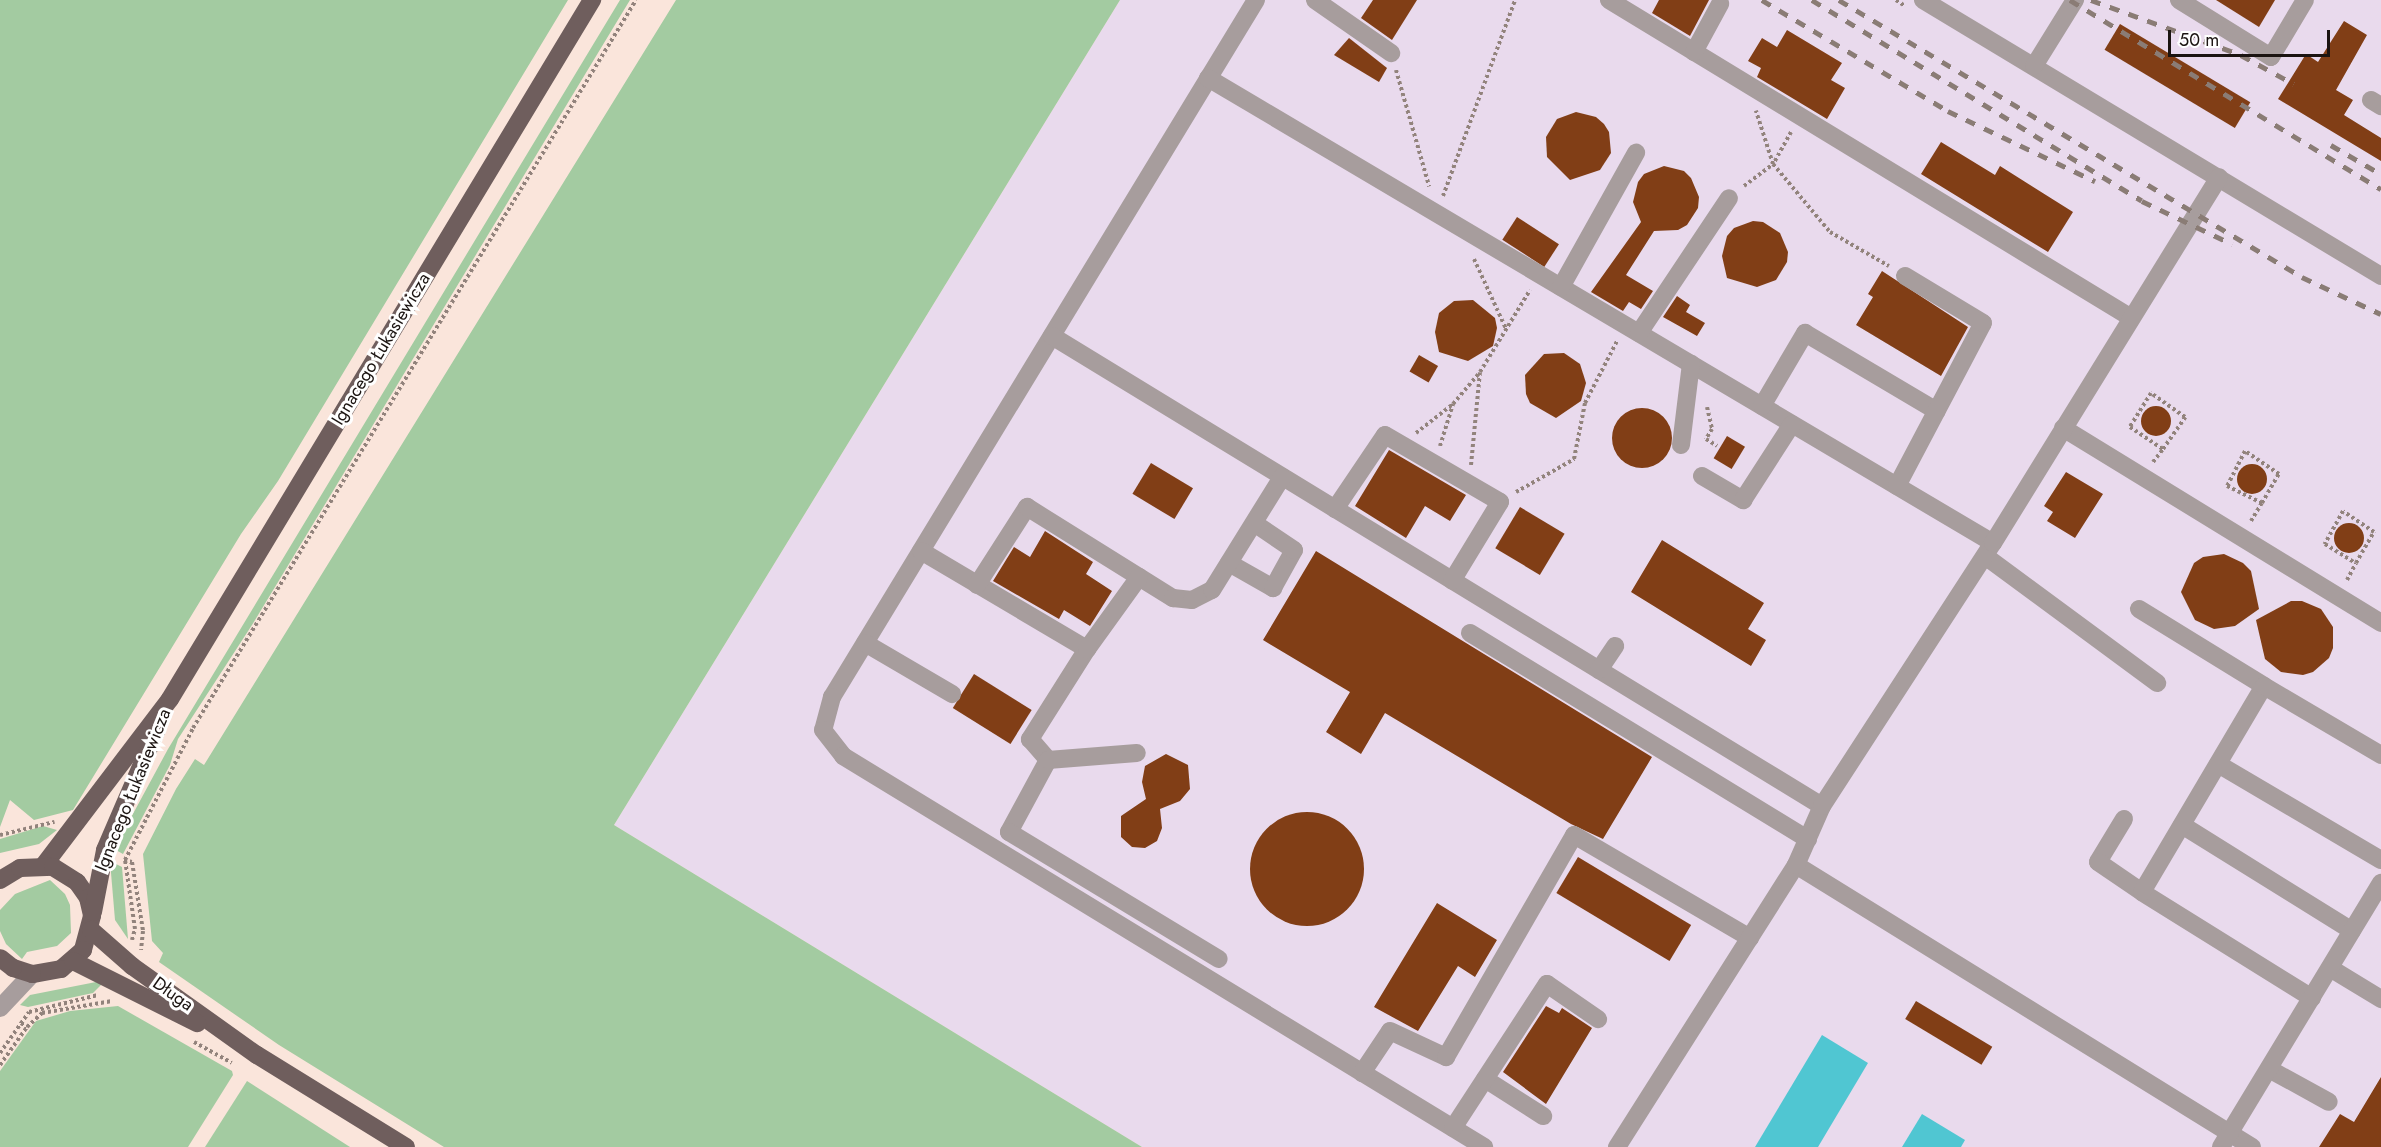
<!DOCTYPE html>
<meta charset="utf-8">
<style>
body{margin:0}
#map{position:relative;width:2381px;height:1147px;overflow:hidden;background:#fae5db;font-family:Jost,sans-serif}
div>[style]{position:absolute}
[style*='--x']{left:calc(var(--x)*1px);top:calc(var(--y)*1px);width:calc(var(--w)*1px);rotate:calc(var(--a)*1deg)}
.industrial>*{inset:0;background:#e9daed}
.green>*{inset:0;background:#a3cba1}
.water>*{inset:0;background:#50c6d2}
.building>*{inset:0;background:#813e16;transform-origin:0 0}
.round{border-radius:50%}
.path>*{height:4px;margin-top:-2px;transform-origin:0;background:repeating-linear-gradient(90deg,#92837c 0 3px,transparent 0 6px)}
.minor>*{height:18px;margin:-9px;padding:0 9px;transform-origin:9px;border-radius:9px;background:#a79d9d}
.major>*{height:18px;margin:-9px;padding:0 9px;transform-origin:9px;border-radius:9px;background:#6f5e5d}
.rail>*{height:4.5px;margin-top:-2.25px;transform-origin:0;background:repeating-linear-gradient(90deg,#8a7c75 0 10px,transparent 0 20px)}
span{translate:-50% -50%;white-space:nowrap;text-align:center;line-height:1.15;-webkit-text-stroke:6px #fff;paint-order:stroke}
.street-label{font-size:18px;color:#1b1411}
.scale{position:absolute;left:2168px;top:30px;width:162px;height:27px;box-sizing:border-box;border:3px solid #1b1411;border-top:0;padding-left:8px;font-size:18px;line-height:21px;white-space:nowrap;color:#1b1411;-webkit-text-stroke:4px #fff;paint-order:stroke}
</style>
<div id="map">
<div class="industrial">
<div style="clip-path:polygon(1120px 0,2381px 0,2381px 1147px,1142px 1147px,614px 825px)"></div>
</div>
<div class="green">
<div style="clip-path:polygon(0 0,568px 0,278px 481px,241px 534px,73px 810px,34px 820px,10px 800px,0 827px)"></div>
<div style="clip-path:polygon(620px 0,630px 0,252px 625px,178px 739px,170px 765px,123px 854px,114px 849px,168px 749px)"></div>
<div style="clip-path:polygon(676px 0,1120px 0,614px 825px,1142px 1147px,444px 1147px,279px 1045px,159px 962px,163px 953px,152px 941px,143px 854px,176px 789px,195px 759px,204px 765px)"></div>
<div style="clip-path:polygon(43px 826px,57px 830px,39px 844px,0 853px,0 839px)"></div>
<div style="clip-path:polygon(110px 861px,122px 867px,128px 939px,115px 920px)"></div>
<div style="clip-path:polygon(50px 880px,65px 894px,70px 905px,71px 933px,57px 946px,27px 952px,22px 959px,6px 944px,0 931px,0 910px,15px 894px)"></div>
<div style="clip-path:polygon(96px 982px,102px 984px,93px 993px,28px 1007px,20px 1005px,30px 995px)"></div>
<div style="clip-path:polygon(118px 1006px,232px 1071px,233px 1075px,188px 1147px,0 1147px,0 1071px,36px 1021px,70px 1011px)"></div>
<div style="clip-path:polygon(247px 1081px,350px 1147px,205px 1147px)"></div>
</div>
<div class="water">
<div style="clip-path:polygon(1822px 1035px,1868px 1063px,1818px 1147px,1755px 1147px)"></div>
<div style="clip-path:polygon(1922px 1114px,1965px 1140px,1961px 1147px,1902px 1147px)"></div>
</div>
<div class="building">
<div style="clip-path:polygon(1373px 0,1417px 0,1392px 40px,1361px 18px)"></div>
<div style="clip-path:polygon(1659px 0,1709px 0,1690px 36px,1652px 13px)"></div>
<div style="clip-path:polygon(2216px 0,2275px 0,2259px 27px)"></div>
<div style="clip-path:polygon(2344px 21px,2367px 35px,2336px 90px,2353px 100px,2344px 115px,2381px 138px,2381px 161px,2278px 99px,2306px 54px,2318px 62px)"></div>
<div style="left:2120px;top:24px;width:152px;height:30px;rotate:31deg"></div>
<div style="clip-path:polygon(1787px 30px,1842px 63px,1831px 80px,1845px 88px,1827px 119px,1757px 77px,1761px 68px,1748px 61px,1762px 38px,1777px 47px)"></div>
<div style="clip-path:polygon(1349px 38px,1387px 68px,1379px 82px,1334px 55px)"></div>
<div style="clip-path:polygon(1576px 112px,1596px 117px,1604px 124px,1609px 132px,1611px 153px,1600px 170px,1570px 180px,1547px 157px,1546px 137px,1557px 119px)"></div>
<div style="clip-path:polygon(1941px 142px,1995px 175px,2000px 166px,2073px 212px,2048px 252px,1921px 174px)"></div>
<div style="clip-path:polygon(1664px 166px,1684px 171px,1691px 178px,1699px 197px,1698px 208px,1687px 225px,1678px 230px,1654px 231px,1626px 275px,1653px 291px,1641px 309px,1629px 302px,1623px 311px,1591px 292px,1641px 222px,1633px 202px,1638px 182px,1644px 174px)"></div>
<div style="left:1517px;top:217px;width:50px;height:27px;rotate:33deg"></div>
<div style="clip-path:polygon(1753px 221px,1763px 222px,1780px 233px,1788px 252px,1787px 262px,1776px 280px,1757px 287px,1727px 278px,1722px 256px,1727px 236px,1734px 228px)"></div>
<div style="clip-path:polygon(1882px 271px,1968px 327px,1941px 376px,1856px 325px,1873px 297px,1868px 294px)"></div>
<div style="clip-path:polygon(1677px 296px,1690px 305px,1686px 312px,1705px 323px,1697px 336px,1663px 317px)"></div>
<div style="clip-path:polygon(1473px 300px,1495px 318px,1497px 328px,1493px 346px,1468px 361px,1439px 352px,1435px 332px,1439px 313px,1454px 301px)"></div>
<div style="clip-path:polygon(1564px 353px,1580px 364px,1586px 383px,1581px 401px,1556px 418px,1530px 403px,1526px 394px,1525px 375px,1544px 354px)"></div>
<div style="left:1419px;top:355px;width:22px;height:19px;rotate:30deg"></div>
<div class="round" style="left:2141px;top:406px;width:30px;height:30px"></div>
<div class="round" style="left:1612px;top:408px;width:60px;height:60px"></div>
<div style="left:1727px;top:436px;width:21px;height:26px;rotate:31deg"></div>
<div style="clip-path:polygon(1389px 450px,1466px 495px,1450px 521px,1425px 506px,1406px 538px,1355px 506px)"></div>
<div style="left:1151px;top:463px;width:49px;height:36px;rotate:31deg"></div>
<div class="round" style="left:2237px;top:464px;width:30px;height:30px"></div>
<div style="clip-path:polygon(2066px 472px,2103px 494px,2075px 538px,2047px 521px,2053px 512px,2044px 506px)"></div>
<div style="left:1520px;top:507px;width:52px;height:48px;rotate:31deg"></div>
<div class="round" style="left:2334px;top:523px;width:30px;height:30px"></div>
<div style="clip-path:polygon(1045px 531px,1093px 562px,1086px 574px,1112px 591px,1090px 626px,1064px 610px,1059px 619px,993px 581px,1014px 547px,1030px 557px)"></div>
<div style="clip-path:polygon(1662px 540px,1764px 603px,1748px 629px,1766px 640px,1751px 666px,1631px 592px)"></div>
<div style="clip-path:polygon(1316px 551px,1652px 757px,1603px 839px,1571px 824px,1385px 713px,1361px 754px,1326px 732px,1350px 692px,1263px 640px)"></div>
<div style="clip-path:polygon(2224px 554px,2243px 563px,2251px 571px,2259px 609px,2235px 626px,2214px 629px,2195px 620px,2181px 592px,2194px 563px,2203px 557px)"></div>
<div style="clip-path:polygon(2291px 601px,2302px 601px,2321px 609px,2333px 627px,2333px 648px,2329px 658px,2313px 672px,2303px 675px,2281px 672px,2265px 659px,2256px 620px)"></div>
<div style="left:974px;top:674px;width:68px;height:40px;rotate:32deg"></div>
<div style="clip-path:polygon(1166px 754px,1188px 765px,1190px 789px,1180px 801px,1160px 809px,1162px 828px,1157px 841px,1145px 848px,1132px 847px,1121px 837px,1121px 816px,1146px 799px,1142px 782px,1145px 766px)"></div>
<div class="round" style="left:1250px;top:812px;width:114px;height:114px"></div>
<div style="left:1578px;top:857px;width:132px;height:42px;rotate:31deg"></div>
<div style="clip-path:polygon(1437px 903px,1497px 940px,1475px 977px,1458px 966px,1418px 1031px,1374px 1007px)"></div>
<div style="left:1916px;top:1001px;width:89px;height:21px;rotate:31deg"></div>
<div style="clip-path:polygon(1546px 1006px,1559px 1013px,1562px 1008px,1592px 1028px,1546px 1104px,1503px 1072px)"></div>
<div style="clip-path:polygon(2381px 1077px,2381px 1147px,2319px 1147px,2340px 1114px,2354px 1122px)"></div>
</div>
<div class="path">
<div style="--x:1896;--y:0;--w:11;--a:34"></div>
<div style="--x:1396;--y:70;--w:121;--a:74.1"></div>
<div style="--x:1791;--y:132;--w:37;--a:119"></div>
<div style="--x:1773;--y:164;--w:89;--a:50"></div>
<div style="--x:1830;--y:232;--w:68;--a:30"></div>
<div style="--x:1744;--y:186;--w:36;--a:-37"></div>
<div style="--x:1773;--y:164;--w:56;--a:-107.8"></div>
<div style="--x:1443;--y:196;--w:209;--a:-69.8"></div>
<div style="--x:1474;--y:259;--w:77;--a:65.4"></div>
<div style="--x:1707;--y:407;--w:23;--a:77"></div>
<div style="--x:1712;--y:429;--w:12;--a:121"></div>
<div style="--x:1706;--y:439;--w:13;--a:32"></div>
<div style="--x:1416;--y:433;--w:47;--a:-38.1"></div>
<div style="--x:1453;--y:404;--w:42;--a:-49.8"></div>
<div style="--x:1480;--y:372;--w:96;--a:-58.6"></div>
<div style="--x:1440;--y:446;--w:44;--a:-72.8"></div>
<div style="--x:2153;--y:462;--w:16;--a:-52"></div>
<div style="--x:2163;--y:449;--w:39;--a:-55"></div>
<div style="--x:2185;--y:417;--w:42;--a:-144.8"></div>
<div style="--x:2151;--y:393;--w:40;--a:122"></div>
<div style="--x:2130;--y:427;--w:40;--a:34"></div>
<div style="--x:1471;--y:465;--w:93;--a:-84.5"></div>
<div style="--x:1516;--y:492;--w:67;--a:-29.6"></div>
<div style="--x:1574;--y:459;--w:57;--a:-78.9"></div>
<div style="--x:1585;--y:403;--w:70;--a:-62.7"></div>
<div style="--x:2251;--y:521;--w:21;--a:-59"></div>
<div style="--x:2262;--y:503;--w:34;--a:-60"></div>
<div style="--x:2279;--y:474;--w:41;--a:-145.9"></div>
<div style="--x:2245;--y:451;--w:39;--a:117"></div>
<div style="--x:2227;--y:486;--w:39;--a:26"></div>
<div style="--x:2347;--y:580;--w:19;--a:-62"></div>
<div style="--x:2356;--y:563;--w:36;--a:-60"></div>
<div style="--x:2374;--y:532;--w:37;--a:-146"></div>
<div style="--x:2343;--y:511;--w:38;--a:119"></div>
<div style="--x:2325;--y:544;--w:36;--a:32"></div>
<div style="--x:0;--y:835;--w:56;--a:-13.5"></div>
<div style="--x:124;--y:860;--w:8;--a:14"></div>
<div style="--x:132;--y:862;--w:70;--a:80.9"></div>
<div style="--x:143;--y:931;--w:19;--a:96"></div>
<div style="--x:132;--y:940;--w:11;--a:-75"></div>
<div style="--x:135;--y:929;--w:70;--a:-98.2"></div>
<div style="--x:125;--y:860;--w:148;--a:-62.7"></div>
<div style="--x:193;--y:728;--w:852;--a:-58.68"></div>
<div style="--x:21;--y:1023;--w:7;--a:34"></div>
<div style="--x:27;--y:1027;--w:21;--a:-43"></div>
<div style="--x:42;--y:1013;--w:71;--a:-9.7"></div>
<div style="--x:194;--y:1042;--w:43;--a:28.9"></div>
<div style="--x:0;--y:1053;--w:50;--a:-54.7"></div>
<div style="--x:29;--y:1012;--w:71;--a:-13.8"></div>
<div style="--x:0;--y:1065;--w:47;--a:-54.6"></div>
</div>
<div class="minor">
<div style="--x:1256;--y:0;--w:816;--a:121.31"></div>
<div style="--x:832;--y:697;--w:34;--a:105"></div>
<div style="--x:823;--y:730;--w:33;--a:52"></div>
<div style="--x:843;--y:756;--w:751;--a:31.38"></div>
<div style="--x:1315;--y:0;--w:93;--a:34.9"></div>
<div style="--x:1609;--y:0;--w:610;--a:31.32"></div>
<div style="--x:1923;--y:0;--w:535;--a:31.07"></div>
<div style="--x:2179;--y:0;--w:108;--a:31.8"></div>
<div style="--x:2271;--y:57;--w:66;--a:-59.2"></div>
<div style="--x:1694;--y:52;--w:55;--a:-61.6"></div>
<div style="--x:2034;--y:66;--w:78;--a:-58.2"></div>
<div style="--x:1208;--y:78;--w:912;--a:30.64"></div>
<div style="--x:2371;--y:100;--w:12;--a:31"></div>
<div style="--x:1561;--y:287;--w:154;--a:-60.8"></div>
<div style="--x:1639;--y:333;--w:162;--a:-56.3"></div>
<div style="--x:1052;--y:336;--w:902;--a:31.4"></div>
<div style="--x:1762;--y:406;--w:85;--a:-59.5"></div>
<div style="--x:1805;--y:333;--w:153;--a:30.6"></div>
<div style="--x:2063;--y:428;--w:373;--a:31.5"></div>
<div style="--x:1681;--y:445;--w:82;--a:-83"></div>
<div style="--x:1702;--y:476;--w:48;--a:30.3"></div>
<div style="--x:1743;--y:500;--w:90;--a:-57.2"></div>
<div style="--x:1897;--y:486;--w:184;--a:-62.2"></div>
<div style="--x:1983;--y:323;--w:91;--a:-148.9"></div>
<div style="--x:1335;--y:509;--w:89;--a:-56"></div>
<div style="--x:1385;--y:435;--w:133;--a:30.2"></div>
<div style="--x:1500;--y:502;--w:92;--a:121.3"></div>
<div style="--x:921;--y:551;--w:193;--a:30.6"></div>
<div style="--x:1087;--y:649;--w:107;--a:122.3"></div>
<div style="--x:1030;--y:739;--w:28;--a:49"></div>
<div style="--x:1048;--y:760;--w:82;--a:118.4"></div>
<div style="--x:1009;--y:832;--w:245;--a:31.2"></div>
<div style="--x:1985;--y:556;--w:214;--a:36.4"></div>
<div style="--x:1229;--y:563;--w:51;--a:29.6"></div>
<div style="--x:1273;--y:588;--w:43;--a:-61.1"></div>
<div style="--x:1294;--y:550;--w:48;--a:-146"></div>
<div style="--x:1139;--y:577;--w:40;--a:32"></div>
<div style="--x:1173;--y:598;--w:19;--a:6"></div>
<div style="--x:1192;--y:600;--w:22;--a:-27"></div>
<div style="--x:1212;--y:590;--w:133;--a:-58.2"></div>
<div style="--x:977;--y:585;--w:93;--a:-57.3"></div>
<div style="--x:1027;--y:507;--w:132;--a:32"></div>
<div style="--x:1139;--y:577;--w:89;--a:125.8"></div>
<div style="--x:2139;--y:609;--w:147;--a:31.6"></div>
<div style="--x:1470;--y:633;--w:396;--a:31.4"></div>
<div style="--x:865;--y:643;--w:101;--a:30.4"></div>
<div style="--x:1599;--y:670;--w:29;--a:-56"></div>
<div style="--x:1048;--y:760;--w:89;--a:-4.5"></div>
<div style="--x:2218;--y:764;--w:189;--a:30.5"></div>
<div style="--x:2124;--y:819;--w:50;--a:121.2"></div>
<div style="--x:2098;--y:862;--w:53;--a:34.3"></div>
<div style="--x:2182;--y:825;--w:200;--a:31.9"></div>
<div style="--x:1796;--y:865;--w:536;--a:31.73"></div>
<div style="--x:2330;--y:968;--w:60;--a:31.3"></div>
<div style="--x:2312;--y:998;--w:200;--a:-148.1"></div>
<div style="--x:2142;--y:892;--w:239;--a:-59.4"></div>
<div style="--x:2264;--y:686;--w:136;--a:30.5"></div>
<div style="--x:0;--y:1008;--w:47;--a:-46.7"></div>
<div style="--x:2269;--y:1069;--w:68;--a:28.8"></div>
<div style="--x:1362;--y:1073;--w:50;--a:-56.3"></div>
<div style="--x:1390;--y:1031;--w:62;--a:24.9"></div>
<div style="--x:1446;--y:1057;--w:256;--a:-60"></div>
<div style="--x:1574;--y:835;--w:204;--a:30.3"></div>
<div style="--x:1485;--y:1079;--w:69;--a:32.5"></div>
<div style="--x:1453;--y:1128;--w:172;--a:-56.9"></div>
<div style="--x:1547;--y:984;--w:62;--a:34.5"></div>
<div style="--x:1617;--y:1147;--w:334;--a:-57.6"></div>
<div style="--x:1796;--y:865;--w:64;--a:-66.2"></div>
<div style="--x:1822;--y:806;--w:314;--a:-57"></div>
<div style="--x:1993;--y:543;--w:430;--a:-58.3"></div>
<div style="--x:2221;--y:1147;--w:309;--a:-58.8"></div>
</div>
<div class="major">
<div style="--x:44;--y:865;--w:208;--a:-52.8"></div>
<div style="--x:170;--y:699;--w:817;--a:-58.88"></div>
<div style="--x:0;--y:880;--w:23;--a:-31"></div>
<div style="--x:20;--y:868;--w:33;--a:-2"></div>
<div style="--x:53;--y:867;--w:28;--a:32"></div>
<div style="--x:77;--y:882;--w:19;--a:55"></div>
<div style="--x:88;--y:898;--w:18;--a:77"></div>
<div style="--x:92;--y:916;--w:35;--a:105"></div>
<div style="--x:83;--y:950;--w:29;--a:139"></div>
<div style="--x:61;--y:969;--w:29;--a:170"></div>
<div style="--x:32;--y:974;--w:20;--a:-162"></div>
<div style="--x:13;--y:968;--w:16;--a:-142"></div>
<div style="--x:93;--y:912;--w:63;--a:-79"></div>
<div style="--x:105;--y:850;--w:132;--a:-66.7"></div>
<div style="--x:91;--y:930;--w:55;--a:41.3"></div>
<div style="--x:132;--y:966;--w:153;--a:35.5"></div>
<div style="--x:257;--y:1055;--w:175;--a:31.7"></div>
<div style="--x:73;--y:961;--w:139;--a:26.6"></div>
</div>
<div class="rail">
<div style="--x:1762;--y:0;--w:217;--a:30.8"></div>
<div style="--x:1948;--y:111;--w:163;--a:25.5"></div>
<div style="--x:1812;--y:0;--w:386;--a:31.3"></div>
<div style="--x:2142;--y:201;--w:100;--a:25.5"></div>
<div style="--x:1839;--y:0;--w:540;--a:30.89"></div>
<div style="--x:2302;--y:277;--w:87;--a:25.1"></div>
<div style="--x:2070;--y:0;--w:364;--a:31.3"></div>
<div style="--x:2091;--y:0;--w:160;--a:20.1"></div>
<div style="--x:2241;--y:55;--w:60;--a:28.7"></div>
<div style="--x:2331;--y:145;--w:58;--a:30.1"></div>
</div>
<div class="street-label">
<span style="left:381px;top:349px;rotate:-59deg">Ignacego Łukasiewicza</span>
<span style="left:133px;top:790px;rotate:-68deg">Ignacego Łukasiewicza</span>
<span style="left:173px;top:994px;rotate:35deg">Długa</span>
</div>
<div class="scale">50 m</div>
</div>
